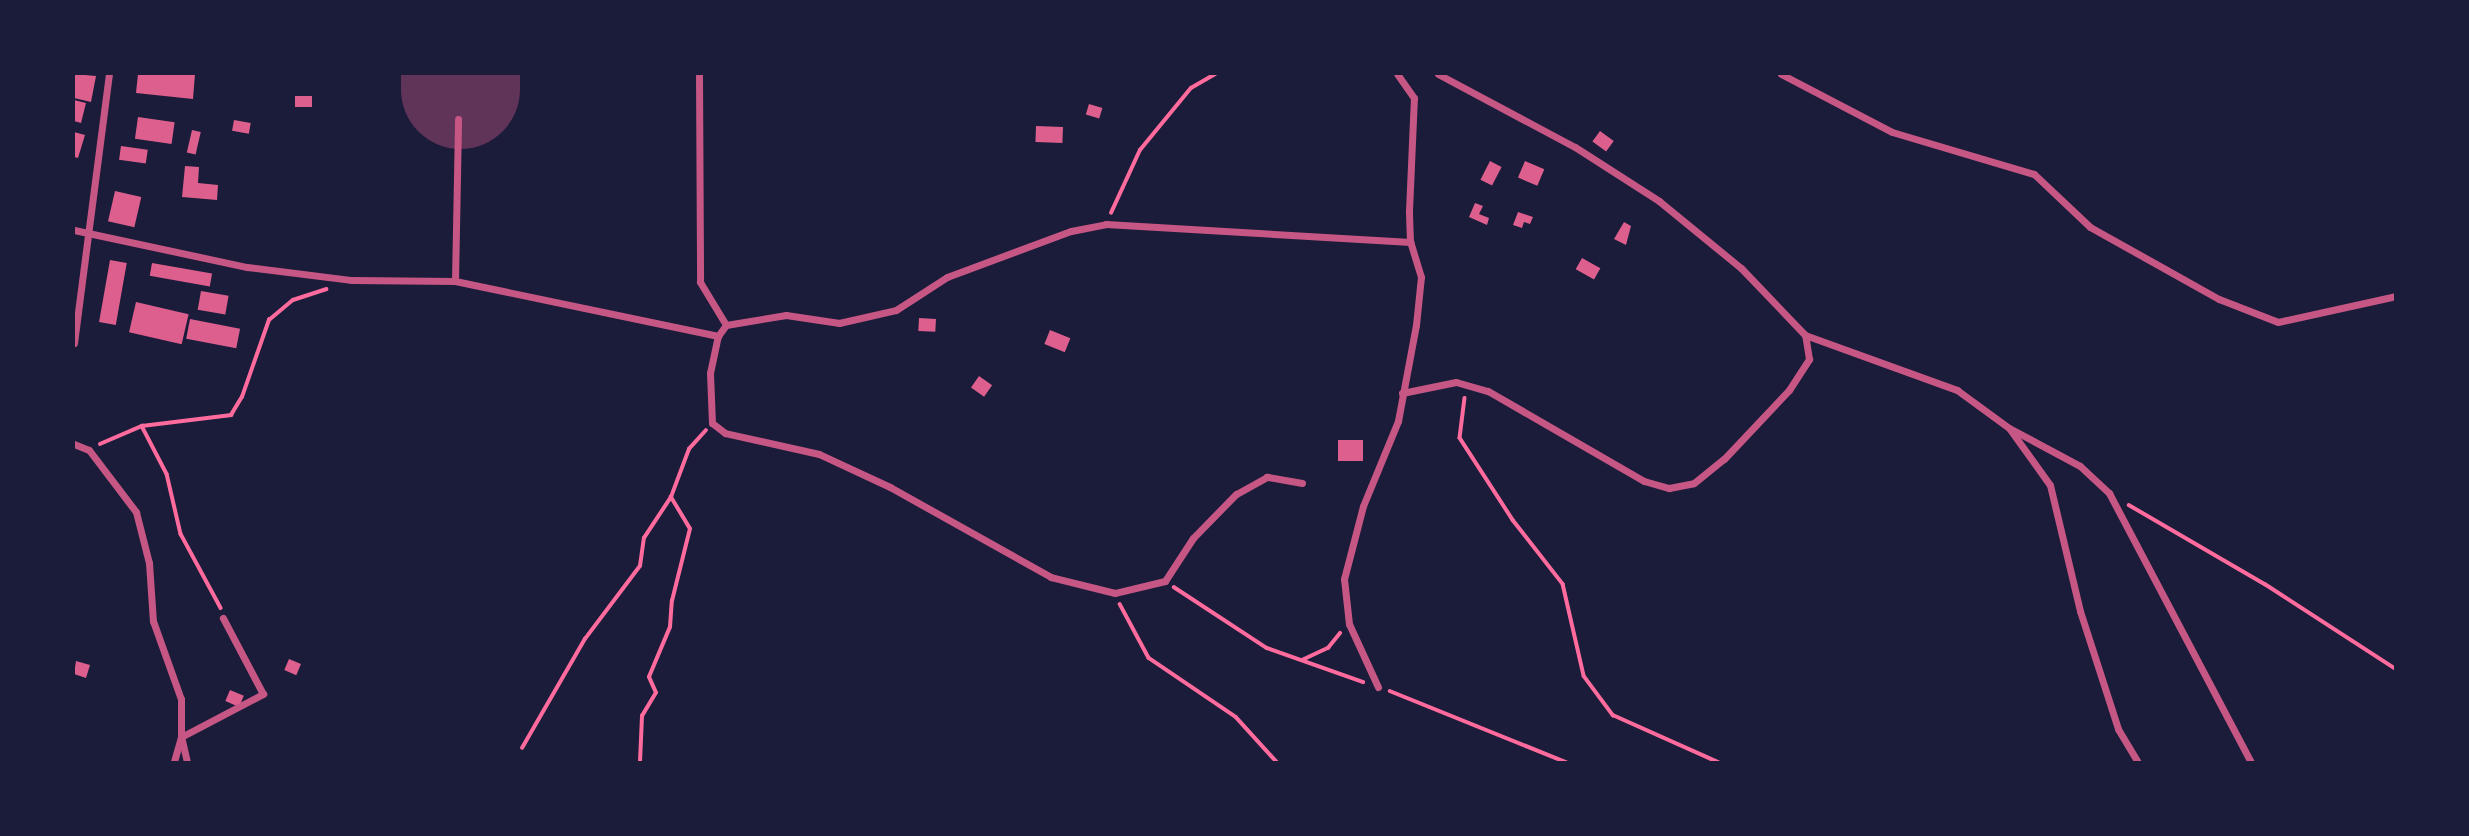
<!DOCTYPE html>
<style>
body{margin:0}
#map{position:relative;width:2469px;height:836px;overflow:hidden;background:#1b1b3a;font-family:"Work Sans",sans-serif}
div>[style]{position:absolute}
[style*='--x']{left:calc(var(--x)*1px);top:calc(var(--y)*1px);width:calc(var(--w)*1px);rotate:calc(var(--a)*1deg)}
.runway>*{height:119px;margin:-59.5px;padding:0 59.5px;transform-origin:59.5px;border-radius:59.5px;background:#603358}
.building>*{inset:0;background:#dd5f8e;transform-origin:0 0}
.path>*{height:3.5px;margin:-1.75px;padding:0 1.75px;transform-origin:1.75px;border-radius:1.75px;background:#ff6b9d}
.minor>*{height:7px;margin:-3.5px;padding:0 3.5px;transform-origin:3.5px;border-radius:3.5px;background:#c65784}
span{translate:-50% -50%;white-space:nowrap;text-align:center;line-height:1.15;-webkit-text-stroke:5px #1b1b3a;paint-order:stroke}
.frame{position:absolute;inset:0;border:75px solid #1b1b3a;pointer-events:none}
</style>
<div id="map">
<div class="runway">
<div style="--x:460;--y:89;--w:15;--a:-90"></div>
</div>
<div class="building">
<div style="clip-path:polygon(74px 74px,96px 76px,91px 102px,74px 98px)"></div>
<div style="clip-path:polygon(138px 74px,195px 74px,193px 99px,136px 93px)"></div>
<div style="left:295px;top:96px;width:17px;height:11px"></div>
<div style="clip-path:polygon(74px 100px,86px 103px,81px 123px,74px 121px)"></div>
<div style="left:1089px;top:104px;width:14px;height:11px;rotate:17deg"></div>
<div style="left:138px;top:117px;width:37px;height:22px;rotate:8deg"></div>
<div style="left:234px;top:120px;width:17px;height:11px;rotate:10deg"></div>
<div style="left:1036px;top:126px;width:27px;height:16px;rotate:2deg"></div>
<div style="left:192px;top:130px;width:9px;height:23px;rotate:13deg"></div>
<div style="left:1600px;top:131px;width:17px;height:13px;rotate:36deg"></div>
<div style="clip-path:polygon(74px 132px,85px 135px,78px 158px,74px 157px)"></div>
<div style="left:121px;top:146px;width:27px;height:14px;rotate:8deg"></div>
<div style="left:1490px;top:161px;width:13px;height:21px;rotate:27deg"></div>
<div style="left:1525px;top:161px;width:21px;height:18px;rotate:23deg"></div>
<div style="clip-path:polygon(185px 166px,199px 167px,198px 183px,218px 185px,217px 200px,182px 197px)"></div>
<div style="left:115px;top:191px;width:27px;height:31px;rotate:13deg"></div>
<div style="clip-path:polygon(1475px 203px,1483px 206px,1479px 214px,1489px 218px,1487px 225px,1469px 217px)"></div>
<div style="clip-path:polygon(1518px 212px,1533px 217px,1530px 224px,1524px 222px,1522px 228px,1513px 225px)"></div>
<div style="clip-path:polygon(1624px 222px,1631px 226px,1626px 245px,1614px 239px)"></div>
<div style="left:1582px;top:258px;width:21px;height:13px;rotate:29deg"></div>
<div style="left:110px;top:260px;width:17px;height:63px;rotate:10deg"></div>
<div style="left:152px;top:263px;width:61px;height:13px;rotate:10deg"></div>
<div style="left:201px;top:291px;width:28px;height:19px;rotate:10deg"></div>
<div style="left:136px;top:302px;width:54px;height:31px;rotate:13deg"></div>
<div style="left:919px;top:318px;width:17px;height:13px;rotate:3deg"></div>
<div style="left:190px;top:319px;width:51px;height:20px;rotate:11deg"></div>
<div style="left:1050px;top:330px;width:22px;height:15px;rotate:22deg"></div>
<div style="left:979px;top:376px;width:16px;height:14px;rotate:35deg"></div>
<div style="left:1338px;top:440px;width:25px;height:21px"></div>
<div style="left:289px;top:659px;width:13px;height:12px;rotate:23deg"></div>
<div style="clip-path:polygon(76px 661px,90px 665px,86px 678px,74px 674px)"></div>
<div style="left:230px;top:690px;width:15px;height:12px;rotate:23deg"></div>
</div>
<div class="path">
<div style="--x:1111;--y:213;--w:69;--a:-65.3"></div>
<div style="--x:1140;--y:150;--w:80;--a:-50.6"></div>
<div style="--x:1191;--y:88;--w:28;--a:-30"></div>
<div style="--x:1465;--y:398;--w:40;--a:97.1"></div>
<div style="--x:1460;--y:438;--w:98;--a:57.1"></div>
<div style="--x:1513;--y:520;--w:81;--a:52"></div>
<div style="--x:1563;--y:584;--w:94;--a:77.1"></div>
<div style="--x:1584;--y:676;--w:49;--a:53.4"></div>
<div style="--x:1613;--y:715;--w:115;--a:24.1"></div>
<div style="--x:142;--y:426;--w:54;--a:62.5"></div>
<div style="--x:167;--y:474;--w:62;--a:76.9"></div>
<div style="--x:181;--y:534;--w:84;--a:61.6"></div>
<div style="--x:100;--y:444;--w:46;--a:-23.2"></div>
<div style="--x:142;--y:426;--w:90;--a:-7"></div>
<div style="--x:231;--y:415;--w:21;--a:-59"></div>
<div style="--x:242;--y:397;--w:82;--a:-70.7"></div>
<div style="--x:269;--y:320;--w:31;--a:-40"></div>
<div style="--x:293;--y:300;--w:35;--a:-18"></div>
<div style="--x:2129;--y:505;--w:157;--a:30.2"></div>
<div style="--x:2265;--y:584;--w:156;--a:33"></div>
<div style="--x:1174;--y:587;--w:111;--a:33.3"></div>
<div style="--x:1267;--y:648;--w:102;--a:19.5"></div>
<div style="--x:1120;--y:604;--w:61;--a:61.8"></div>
<div style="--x:1149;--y:658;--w:105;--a:34.1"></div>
<div style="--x:1236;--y:717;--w:61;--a:47.7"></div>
<div style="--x:1302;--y:660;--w:29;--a:-25"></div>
<div style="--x:1328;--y:648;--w:19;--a:-51"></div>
<div style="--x:1390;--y:691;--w:190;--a:22"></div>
<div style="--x:522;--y:748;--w:126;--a:-60"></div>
<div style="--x:585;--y:639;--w:91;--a:-53"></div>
<div style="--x:640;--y:566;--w:28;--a:-82"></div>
<div style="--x:644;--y:538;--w:49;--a:-56.6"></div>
<div style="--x:640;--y:762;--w:46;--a:-87.5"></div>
<div style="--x:642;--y:716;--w:27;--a:-59"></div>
<div style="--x:656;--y:693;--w:17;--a:-114"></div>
<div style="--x:649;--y:677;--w:54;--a:-67.2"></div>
<div style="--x:670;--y:627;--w:26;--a:-86"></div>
<div style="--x:672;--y:601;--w:74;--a:-76"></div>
<div style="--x:690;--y:529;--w:37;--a:-121"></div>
<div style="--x:671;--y:497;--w:51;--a:-69.4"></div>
<div style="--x:689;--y:449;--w:25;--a:-48"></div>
</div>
<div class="minor">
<div style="--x:699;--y:74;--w:208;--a:89.7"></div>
<div style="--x:700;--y:282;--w:50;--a:58.8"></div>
<div style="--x:1438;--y:74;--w:155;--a:28.1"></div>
<div style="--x:1575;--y:147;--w:100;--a:32.7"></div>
<div style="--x:1659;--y:201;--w:106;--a:39.3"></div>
<div style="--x:1741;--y:268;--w:93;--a:46.3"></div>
<div style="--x:1805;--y:335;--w:162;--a:19.9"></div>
<div style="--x:1957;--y:390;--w:64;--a:36.2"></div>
<div style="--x:2009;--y:428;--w:70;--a:54.3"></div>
<div style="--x:2050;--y:485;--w:130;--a:76.6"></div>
<div style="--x:2080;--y:611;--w:124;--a:72.1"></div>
<div style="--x:2118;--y:729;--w:39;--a:59"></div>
<div style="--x:1781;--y:74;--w:125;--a:27.6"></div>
<div style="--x:1892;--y:132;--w:148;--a:16.5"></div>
<div style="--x:2034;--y:174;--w:77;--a:43.4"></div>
<div style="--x:2090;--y:227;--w:148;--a:29.2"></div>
<div style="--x:2219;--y:299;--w:63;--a:21.3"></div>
<div style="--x:2278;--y:322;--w:121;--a:-12.4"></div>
<div style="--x:74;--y:230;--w:177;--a:12.1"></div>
<div style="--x:247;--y:267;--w:106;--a:7.1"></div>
<div style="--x:352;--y:280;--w:103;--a:0.6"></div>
<div style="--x:455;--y:281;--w:269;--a:11.8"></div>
<div style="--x:455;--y:281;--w:162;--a:-88.9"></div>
<div style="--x:74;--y:343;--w:271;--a:-82.6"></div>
<div style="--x:1402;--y:393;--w:55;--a:-11.5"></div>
<div style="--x:1456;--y:382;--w:33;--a:16"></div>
<div style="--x:1488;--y:391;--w:180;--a:30"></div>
<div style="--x:1644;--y:481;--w:26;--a:16"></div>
<div style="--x:1669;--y:488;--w:25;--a:-11"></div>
<div style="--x:1694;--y:483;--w:38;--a:-39"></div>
<div style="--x:1724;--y:459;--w:95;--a:-46.7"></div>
<div style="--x:1789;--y:390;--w:37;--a:-57"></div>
<div style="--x:1809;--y:359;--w:24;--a:-99"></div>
<div style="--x:2011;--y:429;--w:78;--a:28.2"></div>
<div style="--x:2080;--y:466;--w:40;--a:43"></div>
<div style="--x:2109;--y:493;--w:304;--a:62.2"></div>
<div style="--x:74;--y:444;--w:16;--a:22"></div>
<div style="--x:89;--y:450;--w:78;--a:52.8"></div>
<div style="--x:136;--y:512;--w:53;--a:75.7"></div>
<div style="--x:149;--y:563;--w:58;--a:86.1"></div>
<div style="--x:153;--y:621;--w:83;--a:70.3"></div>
<div style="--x:181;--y:699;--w:38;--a:90"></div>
<div style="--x:181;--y:737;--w:26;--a:106"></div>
<div style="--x:1302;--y:483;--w:36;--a:-170"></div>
<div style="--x:1267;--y:477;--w:35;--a:151"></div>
<div style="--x:1236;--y:494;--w:62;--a:134.3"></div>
<div style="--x:1193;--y:538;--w:51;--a:123.1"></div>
<div style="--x:1165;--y:581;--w:51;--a:166.5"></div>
<div style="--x:1115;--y:593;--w:66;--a:-166"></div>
<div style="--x:1051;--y:577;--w:184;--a:-150.8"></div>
<div style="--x:890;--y:487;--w:78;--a:-155.1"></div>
<div style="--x:819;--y:454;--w:96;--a:-167.4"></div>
<div style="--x:725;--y:433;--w:16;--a:-142"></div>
<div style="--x:712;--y:423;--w:50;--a:-92.3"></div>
<div style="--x:710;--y:373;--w:38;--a:-78"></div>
<div style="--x:718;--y:336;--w:14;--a:-54"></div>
<div style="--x:726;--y:325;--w:61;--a:-9.5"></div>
<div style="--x:786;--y:315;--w:54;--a:8.6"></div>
<div style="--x:839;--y:323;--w:58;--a:-12.8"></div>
<div style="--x:896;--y:310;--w:61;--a:-32.9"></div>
<div style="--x:947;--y:277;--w:132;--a:-20.4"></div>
<div style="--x:1071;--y:231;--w:36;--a:-11"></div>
<div style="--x:1106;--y:224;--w:305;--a:3.4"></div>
<div style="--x:1378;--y:687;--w:69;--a:-114.7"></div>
<div style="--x:1349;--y:624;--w:45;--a:-96.3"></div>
<div style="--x:1344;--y:579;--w:75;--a:-75.4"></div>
<div style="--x:1363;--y:506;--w:92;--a:-67.6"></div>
<div style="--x:1398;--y:421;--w:98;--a:-79.4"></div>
<div style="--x:1416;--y:325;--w:48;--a:-84.1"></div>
<div style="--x:1421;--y:277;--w:37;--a:-107"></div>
<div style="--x:1410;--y:242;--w:31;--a:-92"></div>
<div style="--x:1409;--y:211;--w:113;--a:-87.5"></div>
<div style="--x:1414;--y:98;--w:29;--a:-125"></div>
<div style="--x:187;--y:762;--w:26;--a:-103"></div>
<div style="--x:181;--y:737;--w:93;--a:-27.7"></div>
<div style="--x:263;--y:694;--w:86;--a:-117.8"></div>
</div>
<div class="frame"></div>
</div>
